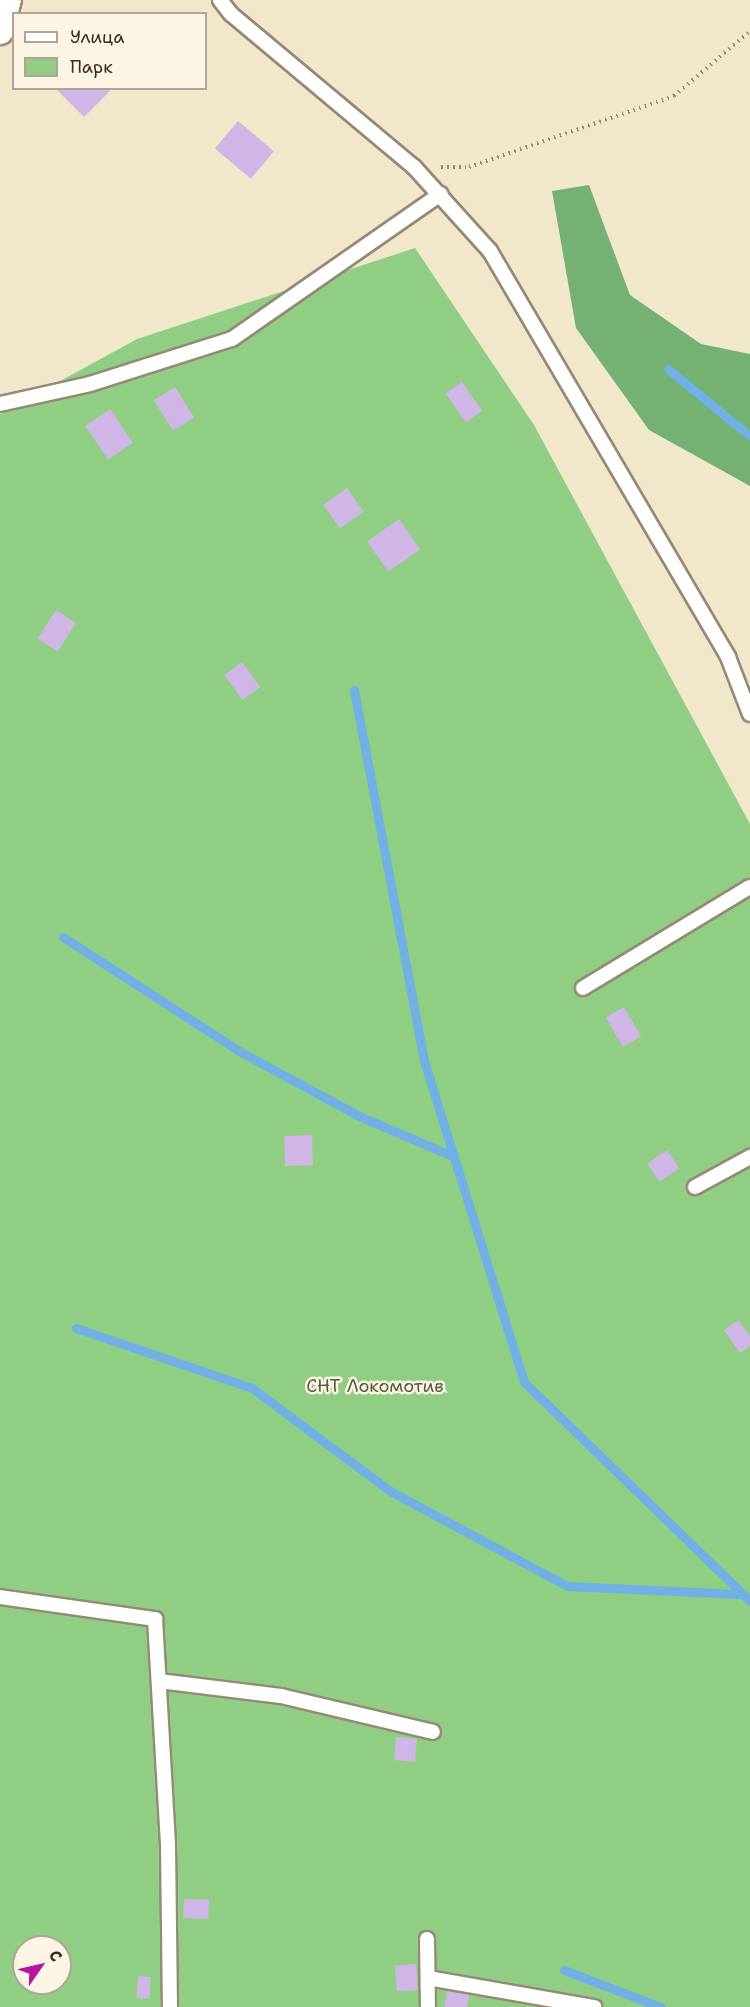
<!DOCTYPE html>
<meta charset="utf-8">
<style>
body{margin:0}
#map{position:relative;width:750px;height:2007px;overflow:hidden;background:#f1e8cc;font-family:"Shantell Sans",sans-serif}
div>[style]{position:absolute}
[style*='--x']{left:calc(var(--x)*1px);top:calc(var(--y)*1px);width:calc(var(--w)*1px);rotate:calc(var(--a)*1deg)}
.green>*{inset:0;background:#90ce84}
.forest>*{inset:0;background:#74b172}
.stream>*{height:9px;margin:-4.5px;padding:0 4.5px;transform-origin:4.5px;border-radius:4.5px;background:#71b0e4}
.building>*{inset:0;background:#d0b5e7;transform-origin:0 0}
.path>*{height:4px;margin-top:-2px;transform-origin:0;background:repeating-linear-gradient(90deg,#968975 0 1.5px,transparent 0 6px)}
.roads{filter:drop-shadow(2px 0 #968975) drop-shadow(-2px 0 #968975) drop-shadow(0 2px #968975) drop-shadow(0 -2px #968975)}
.service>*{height:14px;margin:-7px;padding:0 7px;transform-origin:7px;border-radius:7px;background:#fff}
.minor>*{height:26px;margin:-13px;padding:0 13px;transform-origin:13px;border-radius:13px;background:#fff}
span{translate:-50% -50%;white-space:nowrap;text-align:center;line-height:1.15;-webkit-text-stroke:5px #fcf5e5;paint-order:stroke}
.park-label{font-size:18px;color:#545b3d}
.legend{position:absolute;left:12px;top:12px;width:195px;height:78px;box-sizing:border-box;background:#fcf5e5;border:2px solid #afa495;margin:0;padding:8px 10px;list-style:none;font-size:18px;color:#3b2a1e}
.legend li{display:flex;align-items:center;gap:12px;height:30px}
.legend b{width:30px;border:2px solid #afa495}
.north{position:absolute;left:12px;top:1935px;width:60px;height:60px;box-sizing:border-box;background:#fcf5e5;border:2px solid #afa495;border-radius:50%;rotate:56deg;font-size:16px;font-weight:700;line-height:24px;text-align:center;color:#3b2a1e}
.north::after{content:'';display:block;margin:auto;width:21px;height:27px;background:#b5179e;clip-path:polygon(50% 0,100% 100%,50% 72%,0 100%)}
</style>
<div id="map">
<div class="green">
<div style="clip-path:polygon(evenodd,415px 248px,534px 425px,750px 824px,750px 2007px,0 2007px,0 414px,137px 339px,415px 248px,24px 1947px,60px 1947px,60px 1983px,24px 1983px,24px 1947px)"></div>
</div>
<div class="forest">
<div style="clip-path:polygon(589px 185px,630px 295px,701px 344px,750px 354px,750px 486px,649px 430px,576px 328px,552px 191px)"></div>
</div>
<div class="stream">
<div style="--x:668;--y:369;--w:106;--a:39.3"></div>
<div style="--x:354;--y:690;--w:381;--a:79.3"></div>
<div style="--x:425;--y:1064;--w:333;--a:72.7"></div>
<div style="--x:524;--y:1382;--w:315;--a:44.1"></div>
<div style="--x:63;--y:937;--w:210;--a:32.9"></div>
<div style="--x:239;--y:1051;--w:136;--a:28.4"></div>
<div style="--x:359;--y:1116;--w:103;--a:23.3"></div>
<div style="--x:76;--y:1328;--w:186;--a:18.8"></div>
<div style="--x:252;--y:1388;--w:172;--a:36.7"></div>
<div style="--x:390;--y:1491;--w:201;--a:28.2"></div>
<div style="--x:567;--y:1586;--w:172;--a:2.7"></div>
<div style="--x:564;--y:1970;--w:104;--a:20.9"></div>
</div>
<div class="building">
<div style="clip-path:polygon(55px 88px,108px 88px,110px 91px,84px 117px)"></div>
<div style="left:238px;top:121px;width:47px;height:36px;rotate:40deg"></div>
<div style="left:462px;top:382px;width:35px;height:20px;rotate:55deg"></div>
<div style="left:175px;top:387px;width:36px;height:25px;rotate:58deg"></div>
<div style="left:110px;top:409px;width:41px;height:30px;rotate:56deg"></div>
<div style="left:347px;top:488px;width:29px;height:29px;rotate:55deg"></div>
<div style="left:399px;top:519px;width:37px;height:39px;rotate:55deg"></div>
<div style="left:56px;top:610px;width:24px;height:34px;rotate:33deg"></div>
<div style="left:242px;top:662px;width:31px;height:22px;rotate:54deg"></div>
<div style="left:624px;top:1007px;width:34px;height:21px;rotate:60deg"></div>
<div style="left:312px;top:1135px;width:30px;height:28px;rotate:88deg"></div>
<div style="left:667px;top:1150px;width:22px;height:24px;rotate:56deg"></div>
<div style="clip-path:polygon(738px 1320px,750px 1336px,750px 1346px,740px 1353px,724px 1330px)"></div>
<div style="left:396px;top:1737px;width:21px;height:23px;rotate:5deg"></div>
<div style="left:184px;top:1899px;width:25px;height:19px;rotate:2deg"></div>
<div style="left:416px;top:1964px;width:26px;height:21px;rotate:86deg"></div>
<div style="left:138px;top:1976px;width:13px;height:22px;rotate:4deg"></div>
<div style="clip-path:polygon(448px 1988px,470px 1992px,467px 2007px,444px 2007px)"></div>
</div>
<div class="path">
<div style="--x:441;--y:167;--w:28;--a:0"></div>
<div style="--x:469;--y:167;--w:217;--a:-19.1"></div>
<div style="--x:674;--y:96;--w:100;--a:-40.5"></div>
</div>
<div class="roads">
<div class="service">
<div style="--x:220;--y:0;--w:18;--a:52"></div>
<div style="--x:231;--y:14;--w:239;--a:39.9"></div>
<div style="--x:414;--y:167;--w:113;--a:47.9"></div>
<div style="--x:490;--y:251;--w:471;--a:59.6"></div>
<div style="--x:728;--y:657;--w:61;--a:68.9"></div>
<div style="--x:0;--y:404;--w:92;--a:-12.5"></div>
<div style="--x:90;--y:384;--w:149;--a:-17.6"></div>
<div style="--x:232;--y:339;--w:254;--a:-34.8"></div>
<div style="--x:583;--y:988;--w:195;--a:-31.2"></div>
<div style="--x:695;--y:1187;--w:63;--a:-28.6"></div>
<div style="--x:0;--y:1597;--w:157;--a:8.1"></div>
<div style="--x:155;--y:1619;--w:227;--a:86.7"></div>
<div style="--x:168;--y:1846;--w:161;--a:89.3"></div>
<div style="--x:159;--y:1681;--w:123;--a:7"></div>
<div style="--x:281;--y:1696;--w:156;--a:13.3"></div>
<div style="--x:427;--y:1939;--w:68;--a:89.2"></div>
<div style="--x:428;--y:1978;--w:169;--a:9.9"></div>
</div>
<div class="minor">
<div style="--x:0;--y:31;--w:32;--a:-76"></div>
</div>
</div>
<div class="park-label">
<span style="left:375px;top:1386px">СНТ Локомотив</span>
</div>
<ul class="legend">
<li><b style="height:8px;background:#fff"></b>Улица</li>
<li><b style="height:16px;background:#90ce84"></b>Парк</li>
</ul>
<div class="north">С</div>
</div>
